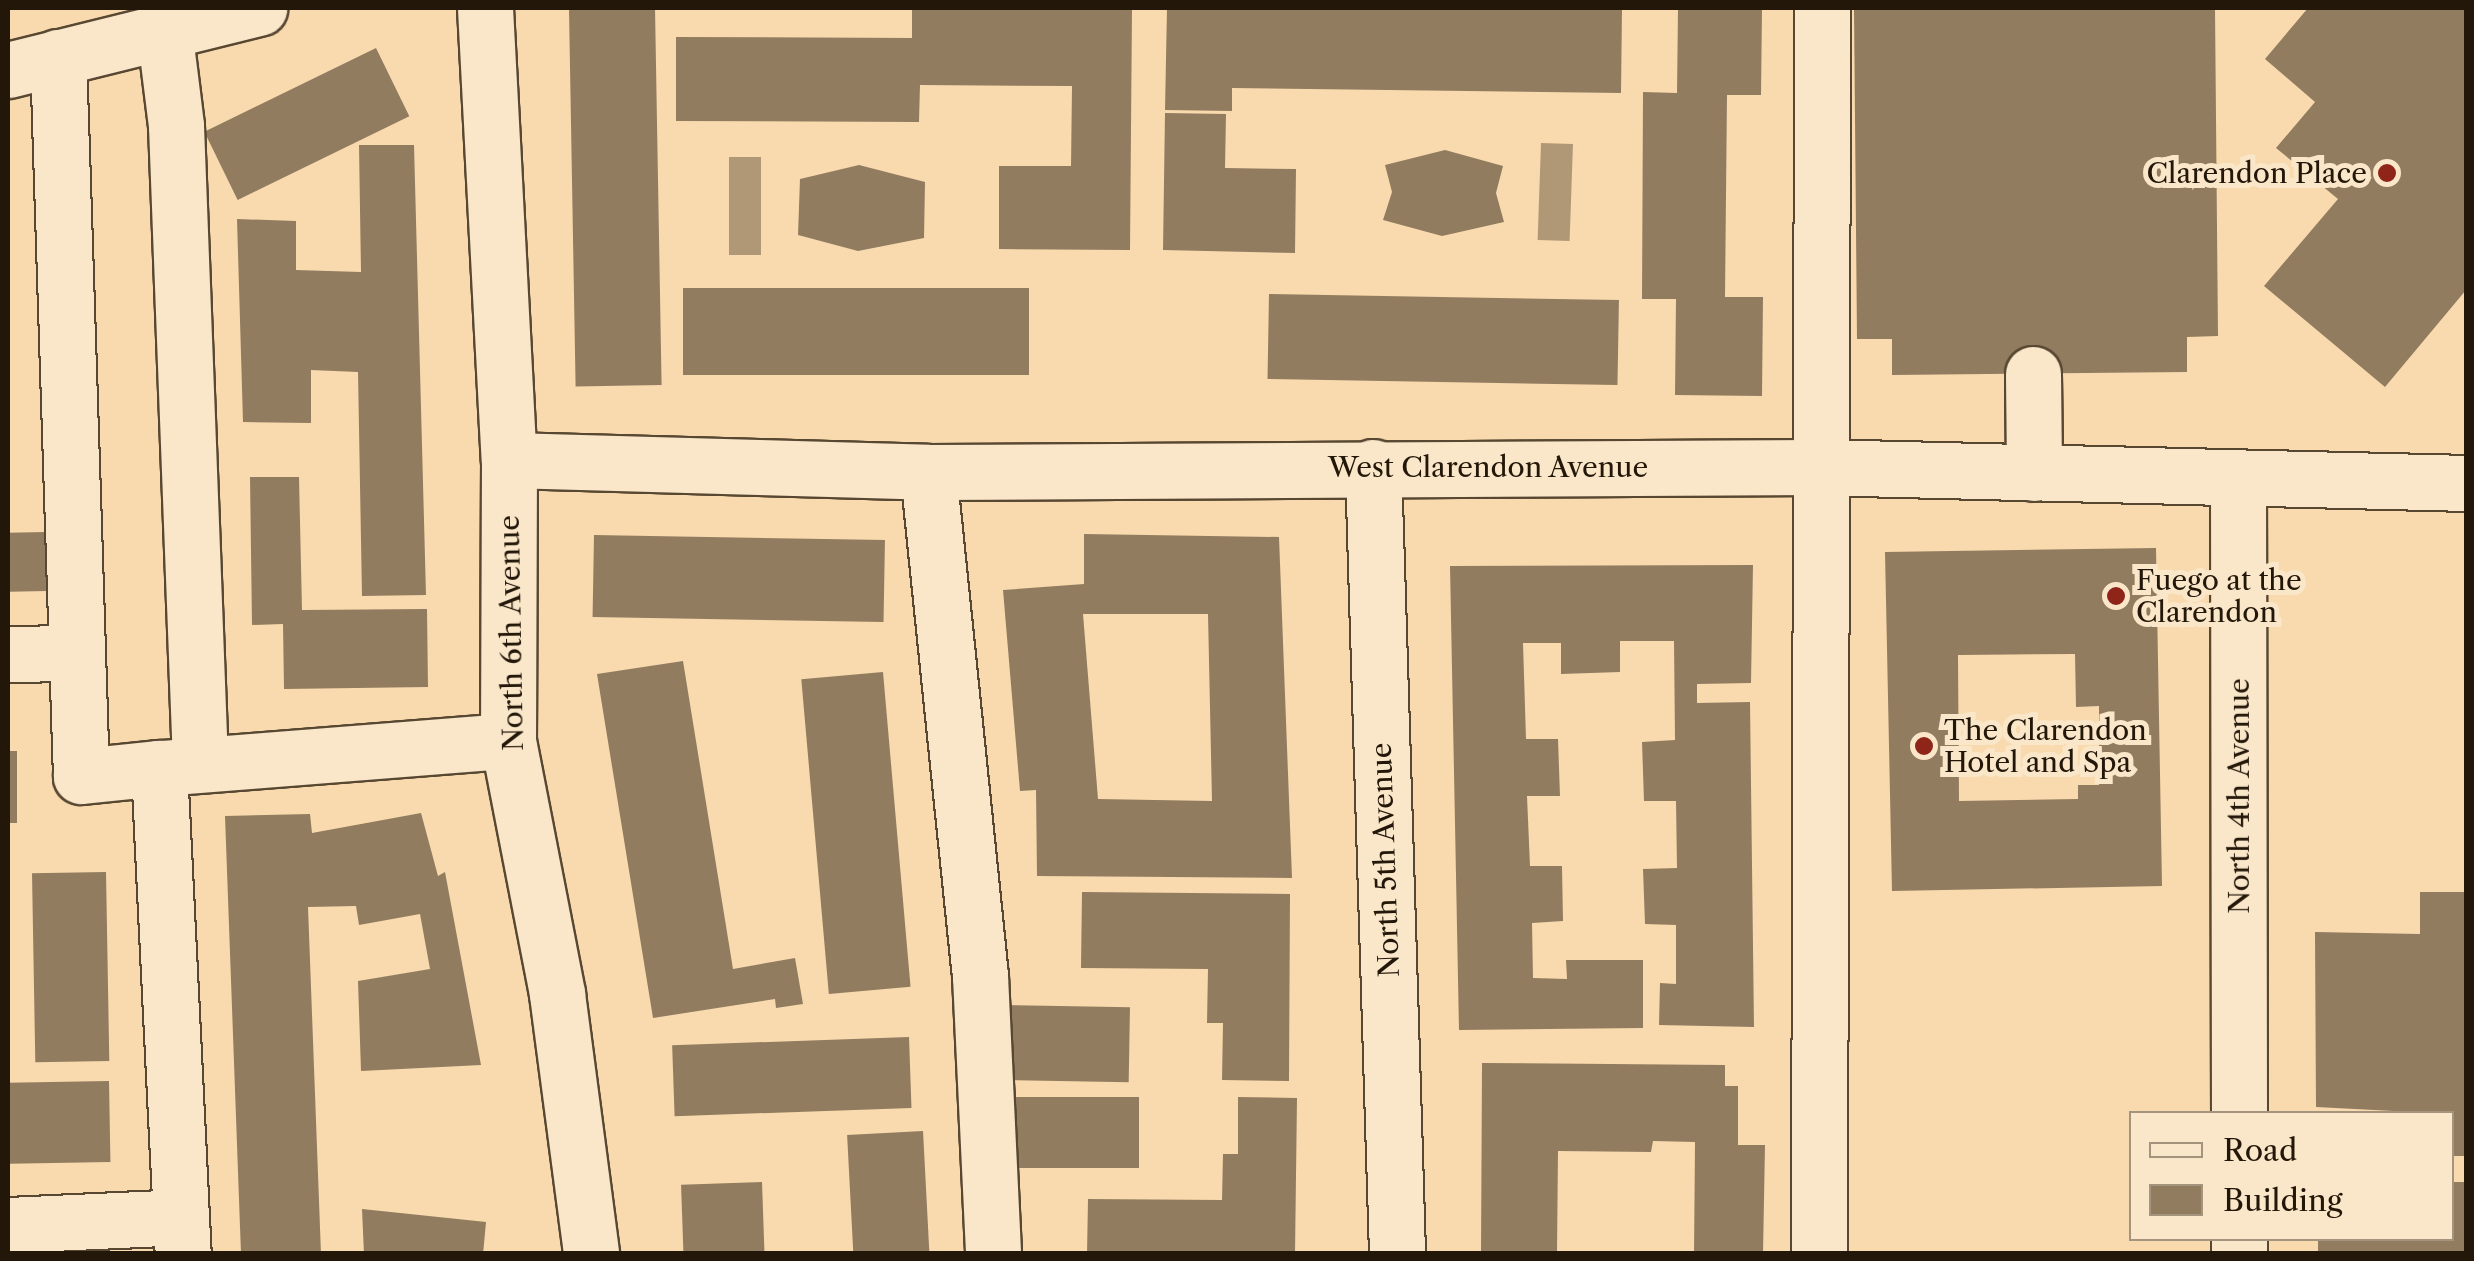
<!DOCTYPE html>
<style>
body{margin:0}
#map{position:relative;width:2474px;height:1261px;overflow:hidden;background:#f8daae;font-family:"Libre Caslon Text",serif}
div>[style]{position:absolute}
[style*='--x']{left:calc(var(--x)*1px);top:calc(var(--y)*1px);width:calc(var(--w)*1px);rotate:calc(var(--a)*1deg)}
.water>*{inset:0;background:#b09876;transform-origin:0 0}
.building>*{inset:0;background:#927c5f;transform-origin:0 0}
.roads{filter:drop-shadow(2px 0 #584832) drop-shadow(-2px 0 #584832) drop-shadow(0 2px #584832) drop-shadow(0 -2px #584832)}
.minor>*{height:55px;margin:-27.5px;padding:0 27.5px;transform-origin:27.5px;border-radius:27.5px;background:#fae7ca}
.dots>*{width:28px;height:28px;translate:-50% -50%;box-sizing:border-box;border:5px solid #fae7ca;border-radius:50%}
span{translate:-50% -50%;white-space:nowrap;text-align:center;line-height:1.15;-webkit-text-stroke:10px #fae7ca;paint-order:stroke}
.poi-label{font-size:28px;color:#231709}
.right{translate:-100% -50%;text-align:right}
.left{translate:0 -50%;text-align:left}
.street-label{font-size:28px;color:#231709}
.frame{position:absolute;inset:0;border:10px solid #231709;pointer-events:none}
.legend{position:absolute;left:2129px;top:1111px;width:325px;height:130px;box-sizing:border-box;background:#fae7ca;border:2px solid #a4947d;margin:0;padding:12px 18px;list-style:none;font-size:30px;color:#231709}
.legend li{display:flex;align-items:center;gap:20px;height:50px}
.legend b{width:50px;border:2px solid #a4947d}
</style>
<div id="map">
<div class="water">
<div style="left:1541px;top:143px;width:32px;height:97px;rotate:2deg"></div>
<div style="left:729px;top:157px;width:32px;height:98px"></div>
</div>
<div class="building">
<div style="left:655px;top:8px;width:377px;height:86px;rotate:89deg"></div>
<div style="clip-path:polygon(912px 8px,1132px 8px,1130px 250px,999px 249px,999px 166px,1071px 166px,1072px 86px,920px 85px,919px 122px,676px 121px,676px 37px,912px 38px)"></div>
<div style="clip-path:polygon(1167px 8px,1622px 8px,1621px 93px,1232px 88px,1232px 111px,1165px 110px)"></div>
<div style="clip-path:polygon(1678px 8px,1762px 8px,1761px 95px,1727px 95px,1725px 297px,1763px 297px,1762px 396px,1675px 395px,1676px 299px,1642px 299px,1643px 92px,1677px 93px)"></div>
<div style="clip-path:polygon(1854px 8px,2215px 8px,2218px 336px,2187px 337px,2187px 372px,1892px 375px,1892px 339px,1857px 339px)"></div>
<div style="clip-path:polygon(2308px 8px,2466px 8px,2466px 290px,2385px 387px,2264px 286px,2338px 199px,2276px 148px,2315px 102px,2265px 59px)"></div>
<div style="left:376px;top:48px;width:76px;height:191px;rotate:64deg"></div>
<div style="clip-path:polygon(1165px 113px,1226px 114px,1225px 168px,1296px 169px,1295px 253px,1163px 250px)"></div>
<div style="clip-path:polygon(359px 145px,414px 145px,426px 595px,362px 596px,358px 372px,311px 370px,311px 423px,243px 422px,237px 219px,296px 221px,296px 270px,361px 272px)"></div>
<div style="clip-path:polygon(1445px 150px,1503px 166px,1496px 193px,1504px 222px,1442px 236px,1383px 220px,1392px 192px,1385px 165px)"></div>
<div style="clip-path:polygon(859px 165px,925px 182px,924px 238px,858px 251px,798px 235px,800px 179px)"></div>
<div style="left:683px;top:288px;width:346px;height:87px"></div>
<div style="left:1269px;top:294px;width:350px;height:85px;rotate:1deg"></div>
<div style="clip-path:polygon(250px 477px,299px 477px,302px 610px,427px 609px,428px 687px,284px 689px,283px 624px,252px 625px)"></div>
<div style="left:46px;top:532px;width:59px;height:38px;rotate:89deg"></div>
<div style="clip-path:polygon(evenodd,1084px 534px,1279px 537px,1292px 878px,1037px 876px,1036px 790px,1020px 791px,1003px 590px,1084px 584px,1084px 534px,1083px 614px,1208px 614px,1212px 801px,1098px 799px,1083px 614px)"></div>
<div style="left:594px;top:535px;width:291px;height:82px;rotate:1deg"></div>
<div style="clip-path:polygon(evenodd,2156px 548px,2162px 886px,1892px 891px,1885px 552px,2156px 548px,2075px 654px,2076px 707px,2099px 706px,2099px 785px,2078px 785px,2078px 799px,1959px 801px,1958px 655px,2075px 654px)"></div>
<div style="clip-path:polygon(1753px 565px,1751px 683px,1697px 684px,1697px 703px,1750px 702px,1754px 1027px,1659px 1025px,1660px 983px,1676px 984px,1676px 925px,1645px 924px,1643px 869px,1677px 868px,1676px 801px,1644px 801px,1642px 742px,1675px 740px,1674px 641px,1620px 641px,1620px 672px,1561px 674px,1561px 643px,1523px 643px,1526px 739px,1558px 739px,1560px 796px,1527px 796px,1530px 866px,1562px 866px,1563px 921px,1532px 923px,1533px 978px,1567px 979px,1566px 960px,1643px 960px,1643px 1028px,1459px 1030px,1450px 566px)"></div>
<div style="clip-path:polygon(683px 661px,733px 969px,795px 958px,803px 1004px,776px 1008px,775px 999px,653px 1018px,597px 674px)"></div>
<div style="left:883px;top:672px;width:316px;height:82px;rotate:85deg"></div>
<div style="left:8px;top:751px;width:9px;height:72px"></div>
<div style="clip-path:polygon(421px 813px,438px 876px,445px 872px,481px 1065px,361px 1071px,358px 981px,430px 969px,420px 914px,359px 925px,356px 906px,308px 907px,321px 1254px,241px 1254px,225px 816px,310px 814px,312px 833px)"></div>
<div style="left:106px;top:872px;width:189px;height:74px;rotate:89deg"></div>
<div style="clip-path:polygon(1082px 892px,1290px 894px,1289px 1081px,1222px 1080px,1223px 1023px,1207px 1023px,1208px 969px,1081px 968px)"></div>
<div style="clip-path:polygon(2420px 892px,2466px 892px,2466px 1156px,2452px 1156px,2452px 1114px,2316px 1107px,2315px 932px,2420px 934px)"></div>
<div style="left:1001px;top:1005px;width:129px;height:75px;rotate:1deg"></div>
<div style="left:909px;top:1037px;width:71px;height:237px;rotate:88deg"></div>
<div style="clip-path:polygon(1482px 1063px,1725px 1065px,1725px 1086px,1738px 1086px,1738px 1145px,1765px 1145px,1763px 1254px,1694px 1254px,1695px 1142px,1653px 1141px,1651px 1152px,1558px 1151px,1557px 1254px,1481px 1254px)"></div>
<div style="left:109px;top:1081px;width:81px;height:101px;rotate:89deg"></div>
<div style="left:1008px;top:1097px;width:131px;height:71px"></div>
<div style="clip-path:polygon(1238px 1097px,1297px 1098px,1295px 1254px,1087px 1254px,1088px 1199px,1222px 1200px,1223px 1154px,1238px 1154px)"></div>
<div style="left:923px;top:1131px;width:123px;height:76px;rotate:87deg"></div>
<div style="left:762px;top:1182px;width:72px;height:81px;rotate:88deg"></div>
<div style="clip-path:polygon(2452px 1182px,2466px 1182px,2466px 1254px,2318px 1254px,2318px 1238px,2452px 1238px)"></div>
<div style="clip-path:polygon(362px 1209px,486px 1222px,483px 1254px,364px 1254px)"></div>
</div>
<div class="roads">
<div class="minor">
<div style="--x:485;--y:8;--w:453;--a:87"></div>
<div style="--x:509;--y:460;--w:281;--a:90.2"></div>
<div style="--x:508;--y:741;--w:258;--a:79"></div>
<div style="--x:557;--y:994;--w:262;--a:82.5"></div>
<div style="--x:164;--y:29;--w:98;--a:82.9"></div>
<div style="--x:176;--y:126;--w:637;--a:87.84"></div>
<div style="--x:58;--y:57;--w:719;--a:88.17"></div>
<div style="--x:81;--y:776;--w:78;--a:-5.9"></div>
<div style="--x:159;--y:768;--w:487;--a:87.2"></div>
<div style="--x:8;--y:70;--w:259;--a:-13.9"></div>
<div style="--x:2033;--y:374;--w:99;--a:89.4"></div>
<div style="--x:509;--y:460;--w:419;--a:1.6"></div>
<div style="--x:928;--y:472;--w:890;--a:-0.32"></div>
<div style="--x:1818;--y:467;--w:648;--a:1.41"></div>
<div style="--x:1373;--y:467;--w:787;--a:88.25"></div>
<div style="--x:928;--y:472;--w:507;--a:84.11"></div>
<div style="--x:980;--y:976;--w:278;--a:87.3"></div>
<div style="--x:2238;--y:479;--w:635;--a:89.91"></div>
<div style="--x:8;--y:654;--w:67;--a:-0.9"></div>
<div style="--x:162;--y:768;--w:347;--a:-4.5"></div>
<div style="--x:8;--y:1225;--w:173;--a:-2.6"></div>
<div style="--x:2239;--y:1238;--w:16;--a:90"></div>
<div style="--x:1819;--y:1254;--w:1246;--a:-89.86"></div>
</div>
</div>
<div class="dots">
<div style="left:2387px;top:173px;background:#8f2418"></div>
<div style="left:2116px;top:596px;background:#8f2418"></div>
<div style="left:1924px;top:746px;background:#8f2418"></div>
</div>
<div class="poi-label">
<span class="right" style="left:2367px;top:173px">Clarendon Place</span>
<span class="left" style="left:2136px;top:596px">Fuego at the<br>Clarendon</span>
<span class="left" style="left:1944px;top:746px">The Clarendon<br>Hotel and Spa</span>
</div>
<div class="street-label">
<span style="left:1488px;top:467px">West Clarendon Avenue</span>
<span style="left:511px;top:633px;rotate:-91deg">North 6th Avenue</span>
<span style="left:2239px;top:796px;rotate:-90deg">North 4th Avenue</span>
<span style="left:1385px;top:860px;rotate:-92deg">North 5th Avenue</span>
</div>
<div class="frame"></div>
<ul class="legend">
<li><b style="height:12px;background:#fae7ca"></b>Road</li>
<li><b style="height:28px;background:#927c5f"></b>Building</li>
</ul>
</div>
